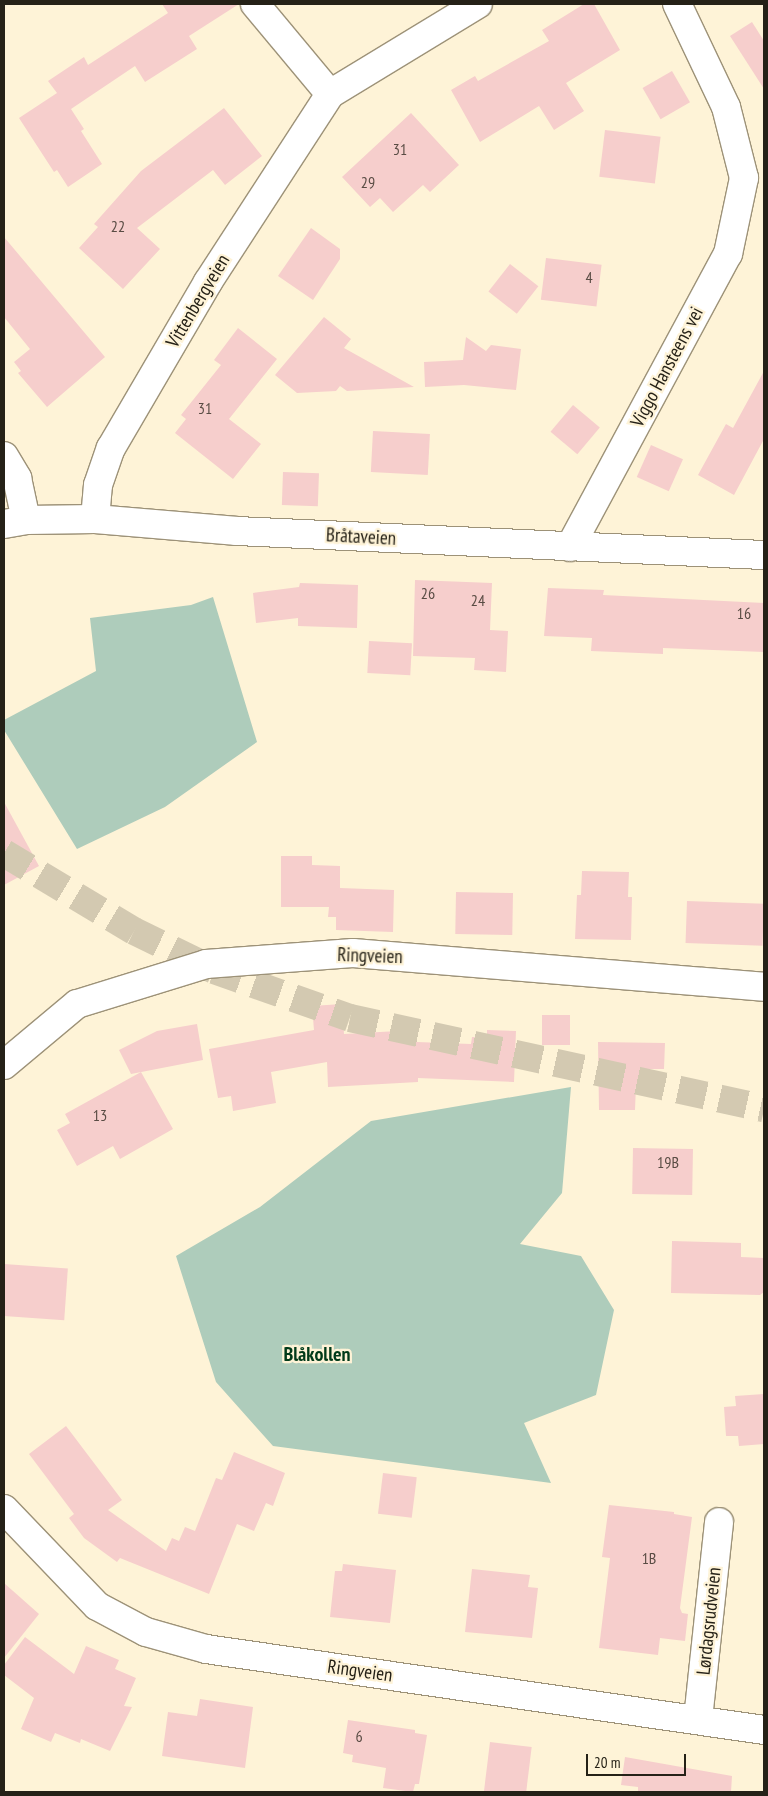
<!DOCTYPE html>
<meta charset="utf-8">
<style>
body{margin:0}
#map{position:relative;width:768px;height:1796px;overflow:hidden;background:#fef3d7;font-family:"PT Sans Narrow",sans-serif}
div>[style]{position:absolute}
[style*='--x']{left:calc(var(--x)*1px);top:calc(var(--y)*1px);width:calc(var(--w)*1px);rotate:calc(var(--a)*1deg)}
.green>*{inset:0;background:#aeccbb}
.building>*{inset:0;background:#f6cecc;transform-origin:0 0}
.primary-tunnel>*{height:28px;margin-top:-14px;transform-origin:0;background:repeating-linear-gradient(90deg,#d3c9b1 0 28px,transparent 0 42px)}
.roads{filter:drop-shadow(1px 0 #9d9278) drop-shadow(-1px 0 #9d9278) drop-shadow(0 1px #9d9278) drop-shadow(0 -1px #9d9278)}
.street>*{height:28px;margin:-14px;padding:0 14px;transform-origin:14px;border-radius:14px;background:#fff}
span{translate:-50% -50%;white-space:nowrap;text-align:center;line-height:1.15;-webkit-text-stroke:4.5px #fef3d7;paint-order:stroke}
.number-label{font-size:16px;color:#594c44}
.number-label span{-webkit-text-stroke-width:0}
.street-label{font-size:19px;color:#252117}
.neighbourhood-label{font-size:20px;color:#003a19;font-weight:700}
.frame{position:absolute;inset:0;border:5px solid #252117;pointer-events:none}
.scale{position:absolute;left:586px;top:1754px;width:100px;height:22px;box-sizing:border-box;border:2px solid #252117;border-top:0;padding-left:6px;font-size:15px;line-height:18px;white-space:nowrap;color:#252117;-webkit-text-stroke:4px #fef3d7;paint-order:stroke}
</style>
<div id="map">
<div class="green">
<div style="clip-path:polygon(213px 597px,257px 742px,165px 807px,77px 849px,4px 730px,4px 720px,96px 671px,90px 618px,191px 605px)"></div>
<div style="clip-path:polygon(571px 1087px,562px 1193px,520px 1244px,581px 1256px,614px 1310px,596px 1395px,524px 1423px,551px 1483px,273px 1446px,216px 1382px,176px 1256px,260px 1207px,371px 1121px)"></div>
</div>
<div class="building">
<div style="clip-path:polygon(162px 4px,239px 4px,189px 36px,197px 49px,145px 82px,135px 66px,71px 109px,84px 129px,81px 131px,102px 164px,68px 187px,57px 170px,54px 172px,19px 118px,57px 93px,48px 81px,84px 57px,88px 65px,168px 13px)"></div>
<div style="clip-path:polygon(584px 4px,594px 4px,620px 50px,566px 83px,584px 111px,554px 130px,539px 106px,480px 142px,451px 90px,475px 76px,478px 81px,549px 41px,542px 30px)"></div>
<div style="clip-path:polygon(752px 22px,764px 41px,764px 89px,730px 36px)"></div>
<div style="left:672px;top:71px;width:36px;height:34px;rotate:60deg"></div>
<div style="clip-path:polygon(224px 108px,262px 156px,225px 185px,213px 170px,137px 228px,160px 249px,123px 289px,79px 248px,98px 227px,94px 224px,141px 171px)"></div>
<div style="clip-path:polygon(411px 113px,459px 165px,430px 192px,423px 185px,393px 212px,380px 198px,370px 207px,342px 177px)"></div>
<div style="left:605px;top:130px;width:56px;height:47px;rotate:7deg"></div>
<div style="clip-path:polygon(311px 228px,340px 249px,340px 259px,313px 300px,278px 276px)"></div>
<div style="clip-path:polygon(4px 237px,105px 357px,47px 407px,18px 373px,21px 371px,14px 362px,30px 349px,4px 317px)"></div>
<div style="left:546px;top:258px;width:56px;height:42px;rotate:7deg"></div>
<div style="left:510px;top:264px;width:36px;height:35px;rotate:38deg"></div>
<div style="clip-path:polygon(324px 317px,351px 339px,344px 348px,414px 387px,347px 391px,340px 386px,336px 391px,297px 393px,275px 375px)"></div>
<div style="clip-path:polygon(238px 328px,277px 359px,229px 419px,261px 444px,233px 479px,175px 433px,186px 419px,181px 415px,221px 365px,214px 360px)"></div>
<div style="clip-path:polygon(466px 337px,486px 351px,491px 345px,521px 349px,516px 390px,464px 385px,425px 387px,424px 362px,463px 360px)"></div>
<div style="clip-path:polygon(764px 371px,764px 439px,734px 495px,698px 475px,726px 424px,733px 428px)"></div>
<div style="left:573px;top:405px;width:35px;height:35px;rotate:40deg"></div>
<div style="left:373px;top:431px;width:57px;height:41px;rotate:3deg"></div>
<div style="left:651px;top:445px;width:35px;height:35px;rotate:24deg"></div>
<div style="left:283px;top:472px;width:36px;height:33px;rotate:2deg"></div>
<div style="clip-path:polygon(415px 580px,492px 583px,490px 630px,508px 631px,506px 672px,474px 670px,475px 658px,413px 656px)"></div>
<div style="clip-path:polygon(300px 583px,358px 585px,357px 628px,298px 626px,298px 618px,256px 623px,253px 593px,299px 587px)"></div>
<div style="clip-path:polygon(548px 588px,604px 590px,603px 595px,764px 603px,764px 652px,663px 648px,663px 654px,591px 651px,592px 638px,544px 636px)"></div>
<div style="left:369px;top:641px;width:43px;height:32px;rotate:3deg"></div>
<div style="clip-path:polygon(4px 802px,39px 866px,4px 885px)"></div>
<div style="clip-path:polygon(281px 856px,312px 856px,312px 865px,340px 866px,340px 888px,394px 890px,393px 932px,336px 930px,336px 917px,328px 917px,329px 907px,281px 907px)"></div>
<div style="clip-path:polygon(582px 871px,629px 872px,628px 897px,632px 897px,631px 940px,575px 939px,577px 895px,581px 895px)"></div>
<div style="left:456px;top:892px;width:57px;height:42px;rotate:1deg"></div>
<div style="left:687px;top:901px;width:77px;height:42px;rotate:2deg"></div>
<div style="clip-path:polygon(342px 1004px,344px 1034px,416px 1030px,417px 1042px,471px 1044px,472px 1037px,487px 1038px,487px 1030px,516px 1031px,514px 1082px,418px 1078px,418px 1082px,328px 1087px,327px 1062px,271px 1072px,276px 1103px,233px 1111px,231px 1096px,218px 1098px,209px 1049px,314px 1030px,312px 1006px)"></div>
<div style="left:542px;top:1015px;width:28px;height:30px"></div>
<div style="clip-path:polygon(197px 1024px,203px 1060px,131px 1074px,119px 1050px,157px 1031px)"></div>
<div style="clip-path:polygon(598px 1042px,665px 1043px,664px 1069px,649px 1069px,649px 1085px,636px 1085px,635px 1110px,599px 1110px)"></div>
<div style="clip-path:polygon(141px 1072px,173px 1129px,120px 1159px,113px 1146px,77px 1166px,57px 1130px,70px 1123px,65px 1114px)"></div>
<div style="left:633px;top:1148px;width:60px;height:46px;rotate:1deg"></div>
<div style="clip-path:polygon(672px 1241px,741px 1243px,741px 1257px,764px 1258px,764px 1292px,760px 1295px,671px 1293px)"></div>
<div style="left:4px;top:1264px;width:64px;height:52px;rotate:4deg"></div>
<div style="clip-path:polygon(764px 1394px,764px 1444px,739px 1446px,738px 1436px,726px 1436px,724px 1407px,736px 1406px,735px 1396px)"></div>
<div style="clip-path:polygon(66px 1426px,122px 1500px,108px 1510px,166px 1551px,172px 1538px,179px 1541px,185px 1527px,195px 1531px,216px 1478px,222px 1480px,234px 1452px,285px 1473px,273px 1506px,266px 1503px,254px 1531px,237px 1524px,209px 1594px,120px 1558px,117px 1562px,84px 1538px,69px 1518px,74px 1514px,29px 1454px)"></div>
<div style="left:383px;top:1473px;width:34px;height:41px;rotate:7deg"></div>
<div style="clip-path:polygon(609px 1505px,674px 1512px,674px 1514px,692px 1517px,680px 1608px,682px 1613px,688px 1614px,685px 1641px,660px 1638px,658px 1655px,599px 1648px,610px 1558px,602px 1557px)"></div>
<div style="clip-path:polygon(343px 1564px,396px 1570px,390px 1623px,330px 1617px,335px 1571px,342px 1571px)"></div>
<div style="clip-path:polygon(472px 1569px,530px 1575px,528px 1587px,538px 1588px,532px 1638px,465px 1632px)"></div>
<div style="clip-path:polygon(4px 1583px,39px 1614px,4px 1658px)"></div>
<div style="clip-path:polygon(25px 1637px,74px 1674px,86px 1646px,119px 1660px,115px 1669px,136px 1678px,124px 1706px,132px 1707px,110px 1751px,81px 1739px,80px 1743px,55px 1733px,51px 1742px,21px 1729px,34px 1698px,4px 1675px,4px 1665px)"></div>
<div style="clip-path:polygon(200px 1699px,253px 1707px,245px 1768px,162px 1756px,168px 1712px,197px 1716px)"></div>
<div style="clip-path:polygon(348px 1720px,415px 1730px,415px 1733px,427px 1735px,419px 1784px,415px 1784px,413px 1792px,383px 1788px,386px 1768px,352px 1762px,353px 1755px,343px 1753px)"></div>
<div style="left:490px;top:1742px;width:42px;height:50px;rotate:7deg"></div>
<div style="clip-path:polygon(625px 1757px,732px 1776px,731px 1792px,638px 1792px,638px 1787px,621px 1785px)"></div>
</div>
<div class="primary-tunnel">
<div style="--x:4;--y:853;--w:152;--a:31"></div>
<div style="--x:134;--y:931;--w:89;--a:26"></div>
<div style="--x:214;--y:970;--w:144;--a:19.4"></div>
<div style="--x:350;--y:1018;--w:424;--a:12.3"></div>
</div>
<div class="roads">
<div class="street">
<div style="--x:255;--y:4;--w:117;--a:50.2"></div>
<div style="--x:4;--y:456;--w:26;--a:59"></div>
<div style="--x:17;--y:478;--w:43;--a:77.9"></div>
<div style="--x:95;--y:519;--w:34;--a:-85"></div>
<div style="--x:98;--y:485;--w:39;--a:-71"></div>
<div style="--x:111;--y:448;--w:192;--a:-59.7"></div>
<div style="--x:208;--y:282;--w:224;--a:-57"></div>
<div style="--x:330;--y:94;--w:173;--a:-31.3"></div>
<div style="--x:4;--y:524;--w:22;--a:-10"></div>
<div style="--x:26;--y:520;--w:69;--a:-0.8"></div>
<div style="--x:95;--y:519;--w:143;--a:4.8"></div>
<div style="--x:237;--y:531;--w:528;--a:2.61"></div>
<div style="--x:570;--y:547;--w:333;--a:-61.7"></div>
<div style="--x:728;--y:254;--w:78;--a:-78.1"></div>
<div style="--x:744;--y:178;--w:73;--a:-104.2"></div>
<div style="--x:726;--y:107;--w:114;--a:-115.4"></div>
<div style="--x:4;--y:1065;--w:95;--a:-39.9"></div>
<div style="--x:77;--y:1004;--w:135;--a:-17.2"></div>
<div style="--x:206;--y:964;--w:147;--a:-4.3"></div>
<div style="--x:353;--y:953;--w:412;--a:4.7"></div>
<div style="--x:4;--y:1509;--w:134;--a:46.2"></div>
<div style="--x:97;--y:1606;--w:55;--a:28"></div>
<div style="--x:146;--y:1632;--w:62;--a:15.8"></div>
<div style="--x:206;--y:1649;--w:564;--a:8.26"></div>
<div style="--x:698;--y:1719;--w:198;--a:-83.9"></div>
</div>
</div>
<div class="number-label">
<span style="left:400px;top:149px">31</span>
<span style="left:368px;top:182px">29</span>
<span style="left:118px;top:226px">22</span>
<span style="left:589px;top:277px">4</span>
<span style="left:205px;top:408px">31</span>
<span style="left:428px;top:593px">26</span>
<span style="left:478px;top:600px">24</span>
<span style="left:744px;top:613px">16</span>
<span style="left:100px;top:1115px">13</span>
<span style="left:668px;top:1162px">19B</span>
<span style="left:649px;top:1558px">1B</span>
<span style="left:359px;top:1736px">6</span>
</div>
<div class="street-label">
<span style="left:198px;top:301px;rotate:-59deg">Vittenbergveien</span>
<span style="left:667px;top:367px;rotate:-62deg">Viggo Hansteens vei</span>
<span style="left:361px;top:537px;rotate:3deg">Bråtaveien</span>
<span style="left:370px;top:956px;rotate:2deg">Ringveien</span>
<span style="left:709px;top:1621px;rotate:-84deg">Lørdagsrudveien</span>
<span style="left:360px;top:1671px;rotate:8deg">Ringveien</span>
</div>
<div class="neighbourhood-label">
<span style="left:317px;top:1354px">Blåkollen</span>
</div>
<div class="frame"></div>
<div class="scale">20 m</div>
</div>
